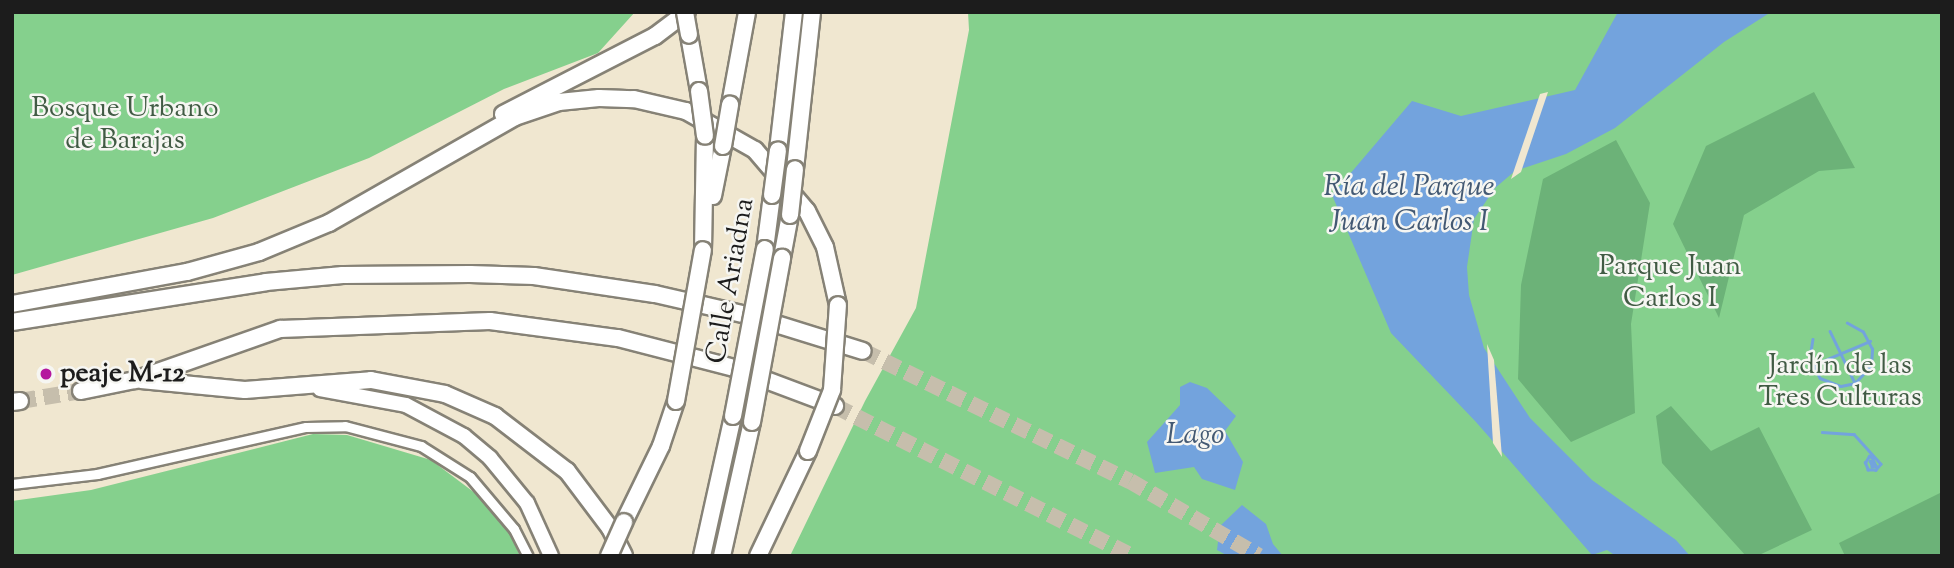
<!DOCTYPE html>
<meta charset="utf-8">
<style>
body{margin:0}
#map{position:relative;width:1954px;height:568px;overflow:hidden;background:#f0e7d0;font-family:"Sorts Mill Goudy",serif}
div>[style]{position:absolute}
[style*='--x']{left:calc(var(--x)*1px);top:calc(var(--y)*1px);width:calc(var(--w)*1px);rotate:calc(var(--a)*1deg)}
.green>*{inset:0;background:#85d08d}
.forest>*{inset:0;background:#6cb278}
.water>*{inset:0;background:#73a3dd}
.pier>*{inset:0;background:#f0e7d0}
.stream>*{height:2.5px;margin:-1.25px;padding:0 1.25px;transform-origin:1.25px;border-radius:1.25px;background:#73a3dd}
.motorway-tunnel>*{height:16px;margin-top:-8px;transform-origin:0;background:repeating-linear-gradient(90deg,#c6beac 0 16px,transparent 0 24px)}
.roads{filter:drop-shadow(2px 0 #868276) drop-shadow(-2px 0 #868276) drop-shadow(0 2px #868276) drop-shadow(0 -2px #868276)}
.minor>*{height:9px;margin:-4.5px;padding:0 4.5px;transform-origin:4.5px;border-radius:4.5px;background:#fff}
.trunk>*{height:14px;margin:-7px;padding:0 7px;transform-origin:7px;border-radius:7px;background:#fff}
.motorway>*{height:16px;margin:-8px;padding:0 8px;transform-origin:8px;border-radius:8px;background:#fff}
.bridges{filter:drop-shadow(2px 0 #868276) drop-shadow(-2px 0 #868276) drop-shadow(0 2px #868276) drop-shadow(0 -2px #868276)}
.motorway-bridge>*{height:16px;margin:-8px;padding:0 8px;transform-origin:8px;border-radius:8px;background:#fff}
.dots>*{width:19px;height:19px;translate:-50% -50%;box-sizing:border-box;border:4px solid #f6f6f2;border-radius:50%}
span{translate:-50% -50%;white-space:nowrap;text-align:center;line-height:1.15;-webkit-text-stroke:5px #f6f6f2;paint-order:stroke}
.park-label{font-size:28px;color:#415b44}
.street-label{font-size:28px;color:#1c1c1c}
.poi-label{font-size:28px;color:#1c1c1c;font-weight:700}
.left{translate:0 -50%;text-align:left}
.water-label{font-size:30px;color:#435973;font-style:italic}
.frame{position:absolute;inset:0;border:14px solid #1c1c1c;pointer-events:none}
</style>
<div id="map">
<div class="green">
<div style="clip-path:polygon(12px 12px,635px 12px,598px 53px,504px 89px,369px 158px,213px 218px,12px 275px)"></div>
<div style="clip-path:polygon(968px 12px,1942px 12px,1942px 556px,790px 556px,865px 401px,916px 308px,969px 30px)"></div>
<div style="clip-path:polygon(313px 434px,347px 435px,431px 460px,483px 499px,508px 530px,520px 556px,12px 556px,12px 501px,91px 490px)"></div>
</div>
<div class="forest">
<div style="clip-path:polygon(1814px 92px,1855px 168px,1819px 171px,1744px 215px,1719px 318px,1673px 224px,1706px 146px)"></div>
<div style="clip-path:polygon(1616px 140px,1650px 203px,1631px 324px,1635px 413px,1571px 442px,1518px 379px,1521px 285px,1543px 179px)"></div>
<div style="clip-path:polygon(1671px 406px,1711px 451px,1759px 427px,1812px 530px,1757px 556px,1746px 556px,1662px 463px,1656px 416px)"></div>
<div style="clip-path:polygon(1942px 492px,1942px 556px,1845px 556px,1839px 543px)"></div>
</div>
<div class="water">
<div style="clip-path:polygon(1618px 12px,1771px 12px,1724px 42px,1615px 128px,1566px 154px,1515px 171px,1495px 188px,1474px 219px,1467px 267px,1469px 295px,1484px 348px,1530px 418px,1592px 480px,1676px 540px,1690px 556px,1616px 556px,1607px 550px,1592px 555px,1476px 422px,1391px 333px,1332px 195px,1412px 101px,1461px 116px,1575px 90px)"></div>
<div style="clip-path:polygon(1190px 382px,1207px 388px,1236px 416px,1225px 431px,1243px 462px,1235px 490px,1202px 479px,1194px 467px,1155px 473px,1147px 442px,1180px 405px,1180px 387px)"></div>
<div style="clip-path:polygon(1242px 505px,1266px 524px,1273px 544px,1283px 556px,1228px 556px,1217px 550px,1220px 526px)"></div>
</div>
<div class="pier">
<div style="clip-path:polygon(1548px 92px,1521px 172px,1511px 179px,1540px 94px)"></div>
<div style="clip-path:polygon(1487px 344px,1494px 360px,1502px 457px,1493px 443px)"></div>
</div>
<div class="stream">
<div style="--x:1830;--y:331;--w:58;--a:64.3"></div>
<div style="--x:1813;--y:339;--w:20;--a:99"></div>
<div style="--x:1810;--y:359;--w:21;--a:62"></div>
<div style="--x:1820;--y:378;--w:22;--a:21"></div>
<div style="--x:1841;--y:386;--w:14;--a:-12"></div>
<div style="--x:1855;--y:383;--w:24;--a:-48"></div>
<div style="--x:1871;--y:365;--w:16;--a:-86"></div>
<div style="--x:1872;--y:349;--w:19;--a:-118"></div>
<div style="--x:1863;--y:332;--w:18;--a:-151"></div>
<div style="--x:1811;--y:366;--w:64;--a:-23"></div>
<div style="--x:1822;--y:432;--w:32;--a:4"></div>
<div style="--x:1854;--y:434;--w:40;--a:48"></div>
<div style="--x:1881;--y:464;--w:8;--a:130"></div>
<div style="--x:1876;--y:470;--w:8;--a:180"></div>
<div style="--x:1868;--y:470;--w:8;--a:-113"></div>
<div style="--x:1865;--y:463;--w:8;--a:-60"></div>
<div style="--x:1869;--y:456;--w:3;--a:18"></div>
<div style="--x:1872;--y:457;--w:10;--a:66"></div>
<div style="--x:1876;--y:466;--w:4;--a:166"></div>
<div style="--x:1872;--y:467;--w:6;--a:-108"></div>
<div style="--x:1870;--y:461;--w:4;--a:34"></div>
</div>
<div class="motorway-tunnel">
<div style="--x:863;--y:351;--w:297;--a:26"></div>
<div style="--x:1130;--y:481;--w:149;--a:30.2"></div>
<div style="--x:20;--y:401;--w:62;--a:-9.3"></div>
<div style="--x:835;--y:406;--w:333;--a:26.8"></div>
</div>
<div class="roads">
<div class="minor">
<div style="--x:12;--y:484;--w:86;--a:-6.7"></div>
<div style="--x:97;--y:474;--w:214;--a:-12.7"></div>
<div style="--x:306;--y:427;--w:39;--a:-1"></div>
<div style="--x:345;--y:426;--w:79;--a:14.7"></div>
<div style="--x:421;--y:446;--w:58;--a:32.3"></div>
<div style="--x:470;--y:477;--w:68;--a:49.8"></div>
<div style="--x:514;--y:529;--w:30;--a:63"></div>
</div>
<div class="trunk">
<div style="--x:320;--y:389;--w:87;--a:10.5"></div>
<div style="--x:406;--y:405;--w:66;--a:28.1"></div>
<div style="--x:464;--y:436;--w:34;--a:40"></div>
<div style="--x:490;--y:458;--w:58;--a:50.6"></div>
<div style="--x:527;--y:503;--w:58;--a:65.6"></div>
</div>
<div class="motorway">
<div style="--x:689;--y:35;--w:57;--a:79.9"></div>
<div style="--x:730;--y:105;--w:95;--a:-79.6"></div>
<div style="--x:503;--y:114;--w:171;--a:-27.2"></div>
<div style="--x:655;--y:36;--w:40;--a:-37"></div>
<div style="--x:778;--y:150;--w:139;--a:-83.4"></div>
<div style="--x:795;--y:169;--w:158;--a:-83.8"></div>
<div style="--x:713;--y:196;--w:51;--a:-78.7"></div>
<div style="--x:765;--y:249;--w:54;--a:-82.6"></div>
<div style="--x:703;--y:250;--w:114;--a:-89"></div>
<div style="--x:782;--y:258;--w:44;--a:-79.5"></div>
<div style="--x:12;--y:304;--w:178;--a:-10.4"></div>
<div style="--x:187;--y:272;--w:75;--a:-15.5"></div>
<div style="--x:259;--y:252;--w:76;--a:-22.5"></div>
<div style="--x:329;--y:223;--w:214;--a:-29.7"></div>
<div style="--x:515;--y:117;--w:46;--a:-18.8"></div>
<div style="--x:559;--y:102;--w:40;--a:-5.7"></div>
<div style="--x:599;--y:98;--w:35;--a:2"></div>
<div style="--x:634;--y:99;--w:53;--a:13"></div>
<div style="--x:686;--y:111;--w:79;--a:29.5"></div>
<div style="--x:755;--y:150;--w:80;--a:49.6"></div>
<div style="--x:807;--y:211;--w:40;--a:63.4"></div>
<div style="--x:825;--y:247;--w:59;--a:77.4"></div>
<div style="--x:12;--y:322;--w:257;--a:-8.9"></div>
<div style="--x:266;--y:282;--w:77;--a:-5.2"></div>
<div style="--x:343;--y:275;--w:127;--a:-0.5"></div>
<div style="--x:470;--y:274;--w:64;--a:1.8"></div>
<div style="--x:534;--y:276;--w:122;--a:8.5"></div>
<div style="--x:655;--y:294;--w:94;--a:12.9"></div>
<div style="--x:747;--y:315;--w:121;--a:17.2"></div>
<div style="--x:141;--y:380;--w:104;--a:5.5"></div>
<div style="--x:245;--y:390;--w:126;--a:-4.5"></div>
<div style="--x:371;--y:380;--w:75;--a:10.7"></div>
<div style="--x:445;--y:394;--w:55;--a:23.7"></div>
<div style="--x:495;--y:416;--w:91;--a:37.4"></div>
<div style="--x:567;--y:471;--w:71;--a:53"></div>
<div style="--x:610;--y:528;--w:31;--a:63"></div>
<div style="--x:81;--y:391;--w:55;--a:-11.5"></div>
<div style="--x:135;--y:380;--w:154;--a:-19.4"></div>
<div style="--x:280;--y:329;--w:210;--a:-2.2"></div>
<div style="--x:490;--y:321;--w:129;--a:7.6"></div>
<div style="--x:618;--y:338;--w:120;--a:14.5"></div>
<div style="--x:734;--y:368;--w:108;--a:20.6"></div>
<div style="--x:12;--y:402;--w:8;--a:-7"></div>
<div style="--x:624;--y:522;--w:85;--a:-64"></div>
<div style="--x:661;--y:446;--w:47;--a:-71.6"></div>
<div style="--x:702;--y:556;--w:143;--a:-77.5"></div>
<div style="--x:722;--y:556;--w:137;--a:-77.4"></div>
<div style="--x:758;--y:556;--w:116;--a:-64.5"></div>
</div>
</div>
<div class="bridges">
<div class="motorway-bridge">
<div style="--x:685;--y:12;--w:23;--a:80"></div>
<div style="--x:699;--y:91;--w:45;--a:82.4"></div>
<div style="--x:723;--y:146;--w:42;--a:-80.3"></div>
<div style="--x:772;--y:195;--w:45;--a:-82.4"></div>
<div style="--x:790;--y:215;--w:46;--a:-83.8"></div>
<div style="--x:676;--y:401;--w:153;--a:-79.9"></div>
<div style="--x:733;--y:416;--w:170;--a:-79.2"></div>
<div style="--x:752;--y:422;--w:167;--a:-79.6"></div>
<div style="--x:808;--y:451;--w:66;--a:-68.5"></div>
<div style="--x:832;--y:390;--w:85;--a:-86"></div>
<div style="--x:609;--y:556;--w:37;--a:-66"></div>
</div>
</div>
<div class="dots">
<div style="left:46px;top:374px;background:#b5179e"></div>
</div>
<div class="park-label">
<span style="left:125px;top:125px">Bosque Urbano<br>de Barajas</span>
<span style="left:1670px;top:283px">Parque Juan<br>Carlos I</span>
<span style="left:1840px;top:382px">Jardín de las<br>Tres Culturas</span>
</div>
<div class="street-label">
<span style="left:731px;top:281px;rotate:-80deg">Calle Ariadna</span>
</div>
<div class="poi-label">
<span class="left" style="left:60px;top:374px">peaje M-12</span>
</div>
<div class="water-label">
<span style="left:1409px;top:205px">Ría del Parque<br>Juan Carlos I</span>
<span style="left:1195px;top:436px">Lago</span>
</div>
<div class="frame"></div>
</div>
